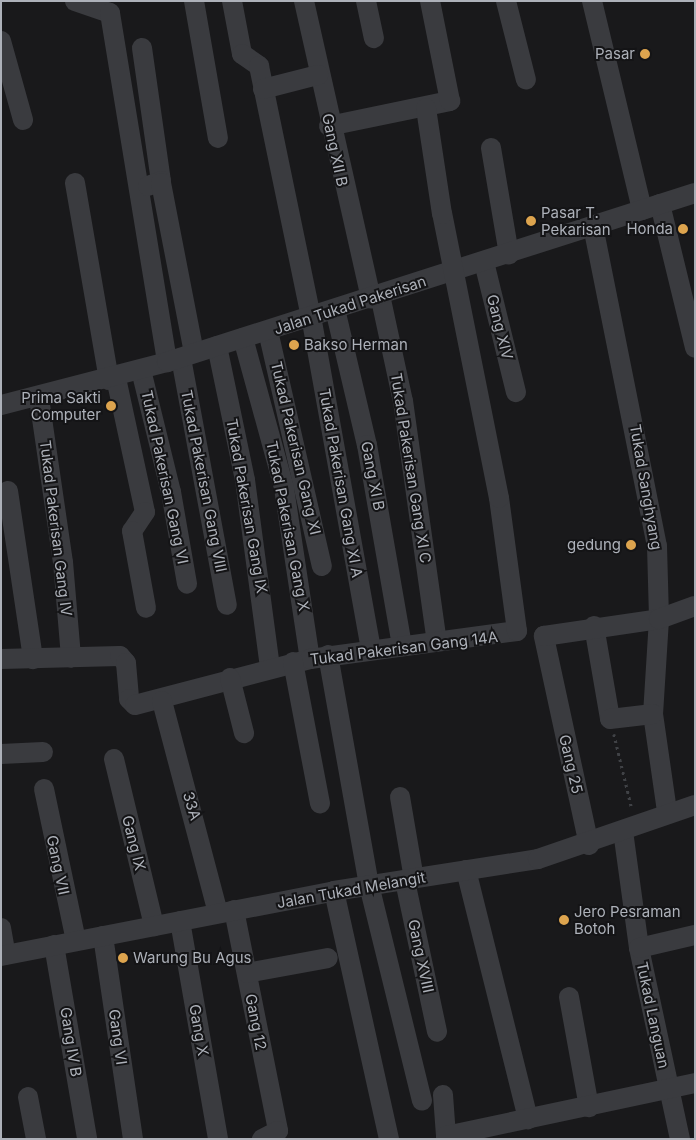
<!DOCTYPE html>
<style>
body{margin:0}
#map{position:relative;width:696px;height:1140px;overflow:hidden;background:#19191b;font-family:Inter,sans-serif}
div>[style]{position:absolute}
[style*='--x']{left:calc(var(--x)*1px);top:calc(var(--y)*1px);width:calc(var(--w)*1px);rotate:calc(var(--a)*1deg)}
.path>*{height:2.5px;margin-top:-1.25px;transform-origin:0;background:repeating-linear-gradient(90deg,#404246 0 2.5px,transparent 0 6.5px)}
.minor>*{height:20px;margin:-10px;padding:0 10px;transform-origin:10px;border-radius:10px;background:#3a3b3f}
.dots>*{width:14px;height:14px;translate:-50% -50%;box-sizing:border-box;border:2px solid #141416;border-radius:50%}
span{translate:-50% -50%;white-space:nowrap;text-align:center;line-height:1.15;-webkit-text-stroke:4px #141416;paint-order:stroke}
.poi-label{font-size:15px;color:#adb1b9}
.right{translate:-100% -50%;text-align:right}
.left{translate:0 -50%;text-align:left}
.street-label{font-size:15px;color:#adb1b9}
.frame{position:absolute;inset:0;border:2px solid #adb1b9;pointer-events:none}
</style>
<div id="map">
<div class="path">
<div style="--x:614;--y:734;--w:77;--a:76.5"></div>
</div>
<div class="minor">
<div style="--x:75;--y:1;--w:37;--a:19"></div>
<div style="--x:110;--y:13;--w:354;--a:80.7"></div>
<div style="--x:194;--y:1;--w:139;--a:80.1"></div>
<div style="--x:232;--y:1;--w:54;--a:79.3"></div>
<div style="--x:242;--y:54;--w:21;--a:35"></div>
<div style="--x:259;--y:66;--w:255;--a:78.3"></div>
<div style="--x:311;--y:316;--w:338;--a:79.8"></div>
<div style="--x:304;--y:1;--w:305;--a:77.3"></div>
<div style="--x:366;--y:1;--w:38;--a:78"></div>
<div style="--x:506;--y:1;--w:81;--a:75.8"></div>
<div style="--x:592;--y:1;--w:215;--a:76.5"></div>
<div style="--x:1;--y:41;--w:82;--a:74.4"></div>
<div style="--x:142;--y:48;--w:134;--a:81.9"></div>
<div style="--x:161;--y:181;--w:14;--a:159"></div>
<div style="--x:263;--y:89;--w:57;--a:-14.3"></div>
<div style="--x:329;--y:126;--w:124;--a:-11.7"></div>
<div style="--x:450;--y:101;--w:102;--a:-101.3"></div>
<div style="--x:491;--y:148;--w:108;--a:80.4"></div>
<div style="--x:75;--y:183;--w:200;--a:80.2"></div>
<div style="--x:161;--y:183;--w:173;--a:79"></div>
<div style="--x:660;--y:204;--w:148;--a:76.3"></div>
<div style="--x:593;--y:226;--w:326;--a:78.7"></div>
<div style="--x:657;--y:546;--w:73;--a:88.4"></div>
<div style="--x:659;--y:619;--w:95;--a:93.6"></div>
<div style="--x:653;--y:714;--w:98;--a:81.8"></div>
<div style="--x:484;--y:262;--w:134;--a:76.2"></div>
<div style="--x:380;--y:295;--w:108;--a:77.8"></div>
<div style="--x:403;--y:401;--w:243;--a:82"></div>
<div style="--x:335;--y:309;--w:140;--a:76.8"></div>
<div style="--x:367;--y:445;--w:204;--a:80.1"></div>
<div style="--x:268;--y:331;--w:241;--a:77.1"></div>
<div style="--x:243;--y:338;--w:156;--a:74.7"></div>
<div style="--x:284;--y:488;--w:173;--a:81.4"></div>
<div style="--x:217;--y:346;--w:137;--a:78.2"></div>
<div style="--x:245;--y:480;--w:189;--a:82.4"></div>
<div style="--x:181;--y:358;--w:251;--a:79.5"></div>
<div style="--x:141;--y:370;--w:126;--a:76.2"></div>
<div style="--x:171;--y:492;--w:93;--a:80.1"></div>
<div style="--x:116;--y:378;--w:137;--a:77.8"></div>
<div style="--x:145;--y:512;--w:23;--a:124"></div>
<div style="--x:132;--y:531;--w:78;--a:79.7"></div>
<div style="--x:39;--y:398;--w:166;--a:81.7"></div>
<div style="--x:63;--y:562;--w:96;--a:85.2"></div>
<div style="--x:1;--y:405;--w:171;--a:-14.5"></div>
<div style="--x:167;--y:362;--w:554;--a:-17.75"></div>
<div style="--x:8;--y:491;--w:170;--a:81.5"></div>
<div style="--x:594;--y:626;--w:94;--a:80.2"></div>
<div style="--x:610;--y:719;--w:43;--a:-6.6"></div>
<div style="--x:328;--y:655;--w:234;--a:79.9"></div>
<div style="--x:369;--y:885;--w:222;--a:76.2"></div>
<div style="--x:1;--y:659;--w:119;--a:-1.4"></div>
<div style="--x:120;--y:656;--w:9;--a:49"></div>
<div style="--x:126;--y:663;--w:36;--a:85"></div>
<div style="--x:129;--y:699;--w:8;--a:45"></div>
<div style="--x:135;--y:705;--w:181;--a:-14.7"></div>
<div style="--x:310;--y:659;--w:209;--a:-7.7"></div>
<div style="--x:517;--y:631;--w:134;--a:-97.7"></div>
<div style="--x:499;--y:498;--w:290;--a:-101.3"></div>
<div style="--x:442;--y:214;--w:107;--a:-98.6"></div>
<div style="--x:293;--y:662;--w:144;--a:79.2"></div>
<div style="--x:230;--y:678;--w:57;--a:75.7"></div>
<div style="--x:162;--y:701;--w:219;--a:75.2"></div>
<div style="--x:1;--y:754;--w:42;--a:-2.7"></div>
<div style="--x:114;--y:759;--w:172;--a:76.5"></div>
<div style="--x:44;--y:789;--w:155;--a:78.1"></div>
<div style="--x:400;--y:797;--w:83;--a:80.3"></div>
<div style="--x:623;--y:831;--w:118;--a:82.2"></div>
<div style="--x:639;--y:948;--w:195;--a:77.9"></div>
<div style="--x:589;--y:845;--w:214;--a:-102.2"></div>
<div style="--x:544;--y:636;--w:116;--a:-8.4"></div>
<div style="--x:659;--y:619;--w:38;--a:-20"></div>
<div style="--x:466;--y:870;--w:257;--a:76"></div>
<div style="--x:405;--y:881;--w:154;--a:78"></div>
<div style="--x:334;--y:891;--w:254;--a:77.5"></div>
<div style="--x:234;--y:910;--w:225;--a:78.7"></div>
<div style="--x:278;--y:1131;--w:18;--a:153"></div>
<div style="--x:180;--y:921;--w:221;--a:80.1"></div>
<div style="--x:1;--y:928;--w:27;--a:80"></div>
<div style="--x:103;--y:936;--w:205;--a:81.6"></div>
<div style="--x:54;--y:945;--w:197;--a:80.3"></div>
<div style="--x:639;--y:948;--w:57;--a:-13.1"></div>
<div style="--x:1;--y:956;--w:339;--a:-11"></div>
<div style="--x:334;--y:891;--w:206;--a:-8.9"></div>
<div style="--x:538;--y:859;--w:166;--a:-19"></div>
<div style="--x:247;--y:973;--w:82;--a:-10.5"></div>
<div style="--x:569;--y:997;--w:112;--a:79.7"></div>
<div style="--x:443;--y:1095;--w:41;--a:85.8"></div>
<div style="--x:446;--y:1136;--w:255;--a:-12"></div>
<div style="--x:28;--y:1097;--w:43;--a:79.2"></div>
</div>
<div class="dots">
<div style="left:645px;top:54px;background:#dda44e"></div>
<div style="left:531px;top:221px;background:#dda44e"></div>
<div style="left:683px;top:229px;background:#dda44e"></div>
<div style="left:294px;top:345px;background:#dda44e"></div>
<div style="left:111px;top:406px;background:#dda44e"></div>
<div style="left:631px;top:545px;background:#dda44e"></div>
<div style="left:564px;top:920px;background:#dda44e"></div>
<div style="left:123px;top:958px;background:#dda44e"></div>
</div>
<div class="poi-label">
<span class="right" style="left:635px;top:54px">Pasar</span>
<span class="left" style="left:541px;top:221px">Pasar T.<br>Pekarisan</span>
<span class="right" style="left:673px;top:229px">Honda</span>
<span class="left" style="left:304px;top:345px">Bakso Herman</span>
<span class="right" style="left:101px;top:406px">Prima Sakti<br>Computer</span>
<span class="right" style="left:621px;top:545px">gedung</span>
<span class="left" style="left:574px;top:920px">Jero Pesraman<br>Botoh</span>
<span class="left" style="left:133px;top:958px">Warung Bu Agus</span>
</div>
<div class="street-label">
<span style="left:335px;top:150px;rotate:78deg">Gang XII B</span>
<span style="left:350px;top:305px;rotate:-18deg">Jalan Tukad Pakerisan</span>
<span style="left:500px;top:327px;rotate:76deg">Gang XIV</span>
<span style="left:296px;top:448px;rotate:77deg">Tukad Pakerisan Gang XI</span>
<span style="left:411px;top:468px;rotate:81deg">Tukad Pakerisan Gang XI C</span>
<span style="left:373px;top:476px;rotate:79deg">Gang XI B</span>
<span style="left:165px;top:477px;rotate:78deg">Tukad Pakerisan Gang VI</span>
<span style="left:204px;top:481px;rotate:79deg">Tukad Pakerisan Gang VIII</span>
<span style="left:341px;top:483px;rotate:80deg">Tukad Pakerisan Gang XI A</span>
<span style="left:646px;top:487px;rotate:80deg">Tukad Sanghyang</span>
<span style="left:247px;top:506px;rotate:80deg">Tukad Pakerisan Gang IX</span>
<span style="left:288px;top:526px;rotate:79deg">Tukad Pakerisan Gang X</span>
<span style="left:56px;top:528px;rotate:83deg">Tukad Pakerisan Gang IV</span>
<span style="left:404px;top:648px;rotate:-7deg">Tukad Pakerisan Gang 14A</span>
<span style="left:571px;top:764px;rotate:77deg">Gang 25</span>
<span style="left:192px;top:806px;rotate:73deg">33A</span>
<span style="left:134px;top:843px;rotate:76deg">Gang IX</span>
<span style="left:58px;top:865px;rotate:78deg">Gang VII</span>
<span style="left:351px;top:890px;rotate:-10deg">Jalan Tukad Melangit</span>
<span style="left:421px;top:956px;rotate:78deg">Gang XVIII</span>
<span style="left:653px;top:1015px;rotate:78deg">Tukad Languan</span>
<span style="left:256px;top:1022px;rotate:79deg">Gang 12</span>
<span style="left:199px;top:1030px;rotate:80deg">Gang X</span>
<span style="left:118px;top:1037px;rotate:82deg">Gang VI</span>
<span style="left:71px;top:1042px;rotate:81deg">Gang IV B</span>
</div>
<div class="frame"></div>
</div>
